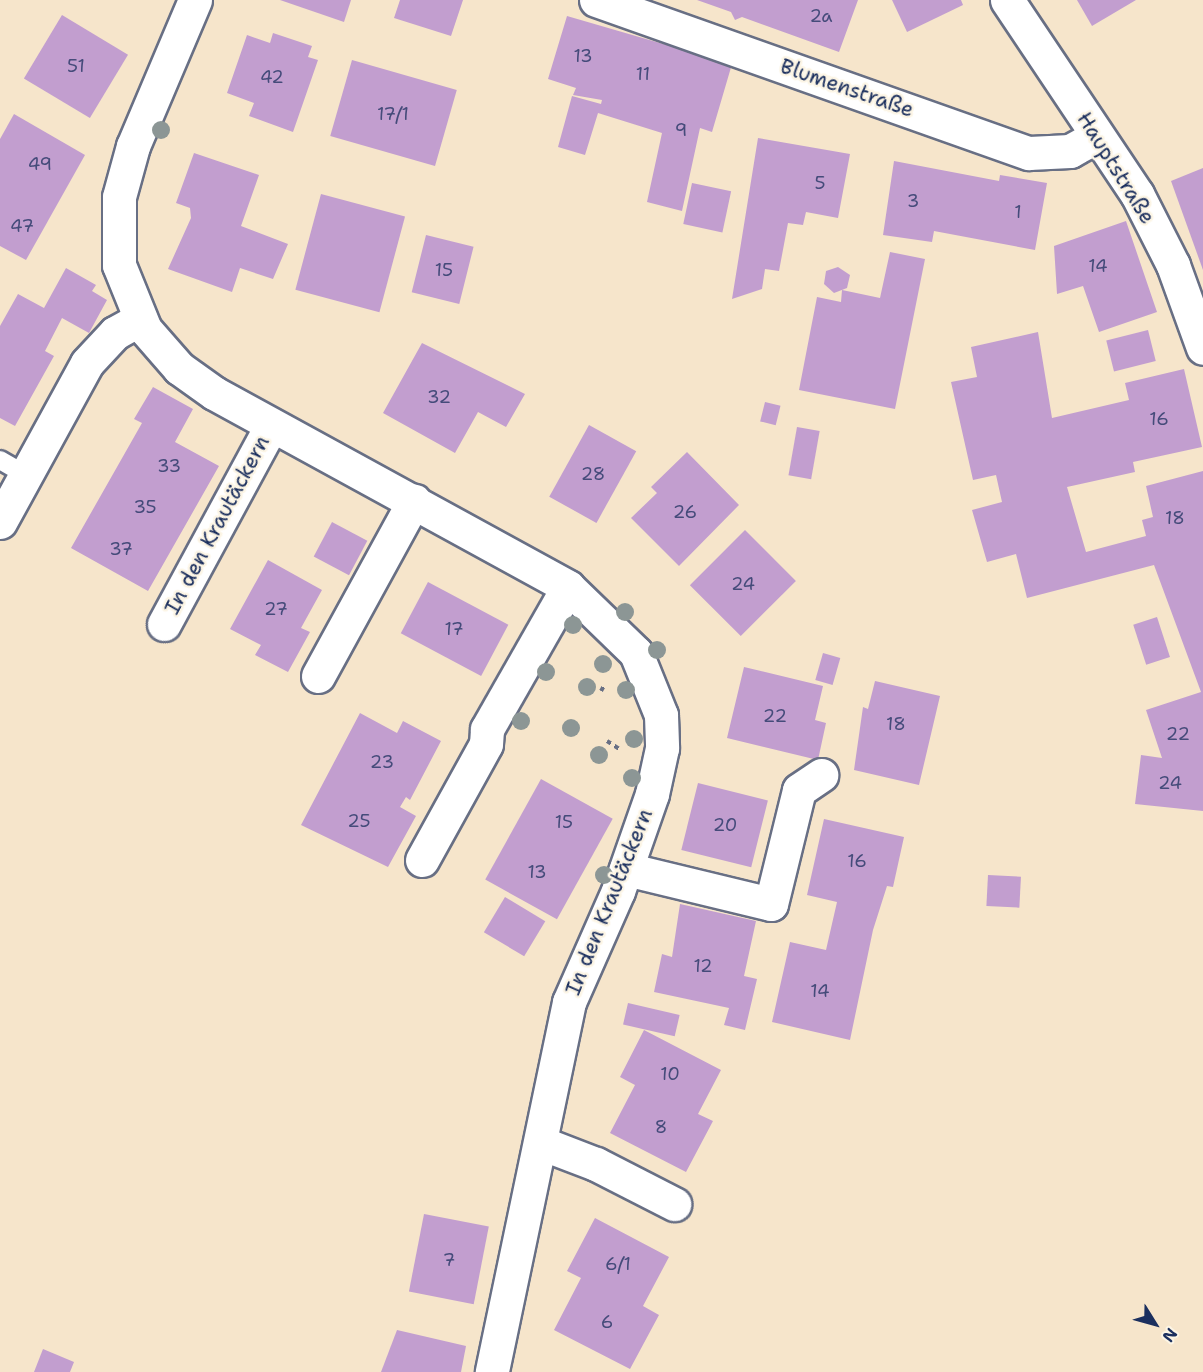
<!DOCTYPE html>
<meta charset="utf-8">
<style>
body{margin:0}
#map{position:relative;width:1203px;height:1372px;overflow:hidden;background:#f6e5cb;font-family:"Shantell Sans",sans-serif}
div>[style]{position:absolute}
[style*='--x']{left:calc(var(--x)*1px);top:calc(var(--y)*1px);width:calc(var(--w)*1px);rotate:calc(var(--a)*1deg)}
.building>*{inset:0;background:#c29ecf;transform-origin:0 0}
.path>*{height:4px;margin-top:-2px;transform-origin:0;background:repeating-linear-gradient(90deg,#686f84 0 4.5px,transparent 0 9px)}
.roads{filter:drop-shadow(2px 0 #686f84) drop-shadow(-2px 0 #686f84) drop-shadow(0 2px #686f84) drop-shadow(0 -2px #686f84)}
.lane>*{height:18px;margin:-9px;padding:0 9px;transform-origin:9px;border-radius:9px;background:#fff}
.street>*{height:33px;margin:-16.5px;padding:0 16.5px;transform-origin:16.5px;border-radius:16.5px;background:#fff}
.secondary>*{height:33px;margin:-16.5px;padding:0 16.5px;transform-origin:16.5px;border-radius:16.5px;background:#fff}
.trees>*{width:18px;height:18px;margin:-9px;border-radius:50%;background:#8c9695}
span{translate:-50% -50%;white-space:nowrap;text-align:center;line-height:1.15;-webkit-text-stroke:5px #fcf5e5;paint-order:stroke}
.number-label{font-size:18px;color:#454b7a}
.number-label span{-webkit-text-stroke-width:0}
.street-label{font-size:21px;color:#1b2f5e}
.north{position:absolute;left:1125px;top:1294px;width:60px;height:60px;-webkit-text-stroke:4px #fcf5e5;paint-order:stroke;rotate:127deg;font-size:16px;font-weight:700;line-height:24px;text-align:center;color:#1b2f5e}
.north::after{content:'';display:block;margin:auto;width:21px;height:27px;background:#1b2f5e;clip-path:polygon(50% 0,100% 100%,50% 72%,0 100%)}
</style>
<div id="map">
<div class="building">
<div style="clip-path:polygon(280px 0,351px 0,344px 22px)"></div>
<div style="clip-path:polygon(400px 0,463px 0,451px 36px,394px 18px)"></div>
<div style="clip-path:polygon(697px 0,858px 0,839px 52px,742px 17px,735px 20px,731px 12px)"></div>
<div style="clip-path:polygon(892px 0,961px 0,963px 5px,907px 32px)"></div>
<div style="clip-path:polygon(1077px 0,1136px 0,1092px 26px)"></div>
<div style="left:62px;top:15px;width:77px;height:74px;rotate:31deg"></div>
<div style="clip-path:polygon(567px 16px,732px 64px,712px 132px,700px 128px,682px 211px,647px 202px,662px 133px,598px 113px,585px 155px,558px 147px,572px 96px,601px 104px,602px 100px,573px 95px,576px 88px,548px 79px)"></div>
<div style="clip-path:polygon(273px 33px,312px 46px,308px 57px,318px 60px,293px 132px,249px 116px,254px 103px,227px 93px,247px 35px,270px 43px)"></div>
<div style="left:352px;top:60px;width:109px;height:79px;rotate:16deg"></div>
<div style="clip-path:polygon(14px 114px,85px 155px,26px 260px,0 246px,0 139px)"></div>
<div style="clip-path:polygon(758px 138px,850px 154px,838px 218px,806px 212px,803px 225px,788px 223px,779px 271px,765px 269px,762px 289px,732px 299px)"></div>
<div style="clip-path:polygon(194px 153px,259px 175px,241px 226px,288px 244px,273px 279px,240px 268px,232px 292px,168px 269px,191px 218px,190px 208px,176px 203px)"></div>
<div style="clip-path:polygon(894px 161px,999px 181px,1000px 175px,1047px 183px,1035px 250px,934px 231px,932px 242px,883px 235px)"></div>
<div style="clip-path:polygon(1203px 168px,1203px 270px,1171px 181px)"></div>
<div style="left:692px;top:183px;width:40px;height:42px;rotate:12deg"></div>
<div style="left:321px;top:194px;width:87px;height:99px;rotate:15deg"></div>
<div style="clip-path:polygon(1126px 221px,1157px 312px,1099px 332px,1083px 286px,1057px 294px,1054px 246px)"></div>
<div style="left:426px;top:235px;width:49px;height:59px;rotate:14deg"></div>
<div style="clip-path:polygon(890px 252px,925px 259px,895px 409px,799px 390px,817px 297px,841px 302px,842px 290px,880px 298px)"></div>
<div style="clip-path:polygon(838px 267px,850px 275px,847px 288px,834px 293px,824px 284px,826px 271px)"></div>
<div style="clip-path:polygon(66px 268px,96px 285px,92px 291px,107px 300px,89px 333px,62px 318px,45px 351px,54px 356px,15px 426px,0 418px,0 326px,18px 294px,44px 308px)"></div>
<div style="left:1148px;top:330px;width:32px;height:43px;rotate:76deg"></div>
<div style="clip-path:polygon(1038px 332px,1052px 418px,1129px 400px,1125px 383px,1184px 369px,1202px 447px,1133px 462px,1135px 472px,1067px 487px,1086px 552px,1146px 536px,1142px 520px,1153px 517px,1146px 486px,1203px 471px,1203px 811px,1135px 804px,1141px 755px,1162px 758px,1146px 710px,1201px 692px,1154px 565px,1027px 598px,1016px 554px,987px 562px,972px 510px,1002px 502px,996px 475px,973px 480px,951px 382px,977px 377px,971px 347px)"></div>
<div style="clip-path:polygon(422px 343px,525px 394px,506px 427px,478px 412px,455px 453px,383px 413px)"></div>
<div style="clip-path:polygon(153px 387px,193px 409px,175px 442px,219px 466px,148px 591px,71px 548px,142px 423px,134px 419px)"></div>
<div style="left:765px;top:402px;width:16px;height:20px;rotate:14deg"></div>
<div style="left:589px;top:425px;width:54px;height:82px;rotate:29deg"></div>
<div style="left:797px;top:427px;width:23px;height:49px;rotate:10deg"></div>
<div style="clip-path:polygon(687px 452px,739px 505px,679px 566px,631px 518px,657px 493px,651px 487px)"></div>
<div style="left:332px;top:522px;width:40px;height:39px;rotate:28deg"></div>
<div style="left:745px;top:530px;width:72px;height:78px;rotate:45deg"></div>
<div style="clip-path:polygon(268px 560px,322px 590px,301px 628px,310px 632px,288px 672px,255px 655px,261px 645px,230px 629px)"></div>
<div style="left:428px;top:582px;width:91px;height:58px;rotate:28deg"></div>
<div style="left:1157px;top:617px;width:42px;height:25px;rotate:72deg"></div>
<div style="left:823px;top:653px;width:18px;height:28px;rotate:16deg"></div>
<div style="clip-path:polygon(744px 667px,823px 686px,815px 720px,826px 723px,818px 760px,727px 738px)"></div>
<div style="clip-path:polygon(875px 681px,940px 696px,919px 785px,854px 770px,863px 707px,868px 709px)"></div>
<div style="clip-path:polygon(360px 713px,397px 733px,403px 721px,441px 741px,410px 800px,406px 797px,400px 807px,416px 816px,388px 867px,301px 825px)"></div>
<div style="left:541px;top:779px;width:82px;height:115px;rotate:29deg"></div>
<div style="left:698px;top:783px;width:72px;height:69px;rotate:14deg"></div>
<div style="clip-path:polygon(824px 819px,904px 837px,893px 887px,887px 886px,873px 930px,850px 1040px,772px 1022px,790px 942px,826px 950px,837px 902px,807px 895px)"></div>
<div style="left:988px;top:875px;width:33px;height:31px;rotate:3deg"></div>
<div style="left:505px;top:897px;width:47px;height:41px;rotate:31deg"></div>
<div style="clip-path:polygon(680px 904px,756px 921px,744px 976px,757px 979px,745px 1030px,724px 1025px,729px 1008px,654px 992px,662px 954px,672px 957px)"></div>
<div style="left:628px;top:1003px;width:53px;height:22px;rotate:13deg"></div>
<div style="clip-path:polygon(644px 1030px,721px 1070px,698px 1114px,713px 1121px,686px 1172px,610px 1133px,635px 1085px,620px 1077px)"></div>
<div style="left:424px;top:1214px;width:66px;height:79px;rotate:11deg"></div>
<div style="clip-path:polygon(595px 1218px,669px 1257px,643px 1306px,659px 1315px,630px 1369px,554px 1330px,581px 1278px,567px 1271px)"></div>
<div style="clip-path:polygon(397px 1330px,466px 1346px,461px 1372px,381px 1372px)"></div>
<div style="clip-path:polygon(43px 1349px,74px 1362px,70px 1372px,34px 1372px)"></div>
</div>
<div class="path">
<div style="--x:601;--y:691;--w:8;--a:-60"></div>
<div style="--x:607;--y:741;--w:17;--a:33"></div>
</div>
<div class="roads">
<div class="lane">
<div style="--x:0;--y:460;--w:30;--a:30"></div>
</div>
<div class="street">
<div style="--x:195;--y:0;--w:159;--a:113"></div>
<div style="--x:133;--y:146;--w:53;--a:105.4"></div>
<div style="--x:119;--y:197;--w:68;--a:90"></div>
<div style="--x:119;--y:265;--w:69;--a:67.9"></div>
<div style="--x:145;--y:329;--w:52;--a:48.9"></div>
<div style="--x:179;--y:368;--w:43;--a:35.5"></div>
<div style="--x:214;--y:393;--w:404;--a:28.7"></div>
<div style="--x:568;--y:587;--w:95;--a:44.1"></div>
<div style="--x:636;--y:653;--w:67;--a:68"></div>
<div style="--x:661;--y:715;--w:33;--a:88"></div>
<div style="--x:662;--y:748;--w:47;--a:102.3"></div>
<div style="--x:652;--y:794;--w:103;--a:109.3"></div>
<div style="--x:618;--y:891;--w:121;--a:113.8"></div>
<div style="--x:569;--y:1002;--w:378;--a:101.8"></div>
<div style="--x:596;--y:0;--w:459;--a:19.5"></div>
<div style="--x:1029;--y:153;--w:41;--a:-2.8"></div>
<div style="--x:1070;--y:151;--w:31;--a:-29"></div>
<div style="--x:0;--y:522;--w:181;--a:-61.3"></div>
<div style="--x:87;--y:363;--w:41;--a:-47"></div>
<div style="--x:115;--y:333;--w:29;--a:-29"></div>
<div style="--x:164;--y:624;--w:225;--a:-61.6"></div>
<div style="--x:318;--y:676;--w:200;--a:-61.3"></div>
<div style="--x:422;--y:860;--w:132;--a:-61.1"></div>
<div style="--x:486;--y:744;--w:15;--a:-86"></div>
<div style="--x:487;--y:729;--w:163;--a:-60.3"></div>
<div style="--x:626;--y:869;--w:149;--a:13.6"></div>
<div style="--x:771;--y:904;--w:117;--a:-76.2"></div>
<div style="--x:799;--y:790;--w:27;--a:-34"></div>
<div style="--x:541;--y:1143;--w:59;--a:20.9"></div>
<div style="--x:596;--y:1164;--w:88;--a:27.1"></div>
</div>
<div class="secondary">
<div style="--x:1007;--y:0;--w:234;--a:56.2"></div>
<div style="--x:1137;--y:194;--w:80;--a:63.1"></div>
<div style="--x:1173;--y:265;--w:88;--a:70.1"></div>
</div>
</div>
<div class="trees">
<div style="left:161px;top:130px"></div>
<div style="left:625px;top:612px"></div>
<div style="left:573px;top:625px"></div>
<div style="left:657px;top:650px"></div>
<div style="left:603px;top:664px"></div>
<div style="left:546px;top:672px"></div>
<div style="left:587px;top:687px"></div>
<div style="left:626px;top:690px"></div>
<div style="left:521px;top:721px"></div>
<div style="left:571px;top:728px"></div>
<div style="left:634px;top:739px"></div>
<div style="left:599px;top:755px"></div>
<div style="left:632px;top:778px"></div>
<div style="left:604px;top:875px"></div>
</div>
<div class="number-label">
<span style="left:821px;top:16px">2a</span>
<span style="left:583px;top:56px">13</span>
<span style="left:76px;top:66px">51</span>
<span style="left:643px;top:74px">11</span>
<span style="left:272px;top:77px">42</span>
<span style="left:393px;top:114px">17/1</span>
<span style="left:681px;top:130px">9</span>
<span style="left:40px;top:164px">49</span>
<span style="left:820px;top:183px">5</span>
<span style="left:913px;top:201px">3</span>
<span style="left:1018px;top:212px">1</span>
<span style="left:22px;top:226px">47</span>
<span style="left:1098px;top:266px">14</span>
<span style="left:444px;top:270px">15</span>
<span style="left:439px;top:397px">32</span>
<span style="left:1159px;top:419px">16</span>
<span style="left:169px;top:466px">33</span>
<span style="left:593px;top:474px">28</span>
<span style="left:145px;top:507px">35</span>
<span style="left:685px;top:512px">26</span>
<span style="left:1175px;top:518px">18</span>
<span style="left:121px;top:549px">37</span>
<span style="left:743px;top:584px">24</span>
<span style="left:276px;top:609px">27</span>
<span style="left:454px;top:629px">17</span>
<span style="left:775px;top:716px">22</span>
<span style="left:896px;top:724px">18</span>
<span style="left:1178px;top:734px">22</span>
<span style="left:382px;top:762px">23</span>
<span style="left:1170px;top:783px">24</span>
<span style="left:359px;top:821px">25</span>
<span style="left:564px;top:822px">15</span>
<span style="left:725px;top:825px">20</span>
<span style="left:857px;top:861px">16</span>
<span style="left:537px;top:872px">13</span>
<span style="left:703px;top:966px">12</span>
<span style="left:820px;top:991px">14</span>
<span style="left:670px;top:1074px">10</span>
<span style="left:661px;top:1127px">8</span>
<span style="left:449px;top:1260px">7</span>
<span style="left:618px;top:1264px">6/1</span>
<span style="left:607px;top:1322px">6</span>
</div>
<div class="street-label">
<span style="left:847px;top:88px;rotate:19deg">Blumenstraße</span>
<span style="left:1116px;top:168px;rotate:58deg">Hauptstraße</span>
<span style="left:217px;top:525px;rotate:-62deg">In den Krautäckern</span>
<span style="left:609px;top:902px;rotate:-68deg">In den Krautäckern</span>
</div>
<div class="north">N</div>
</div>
